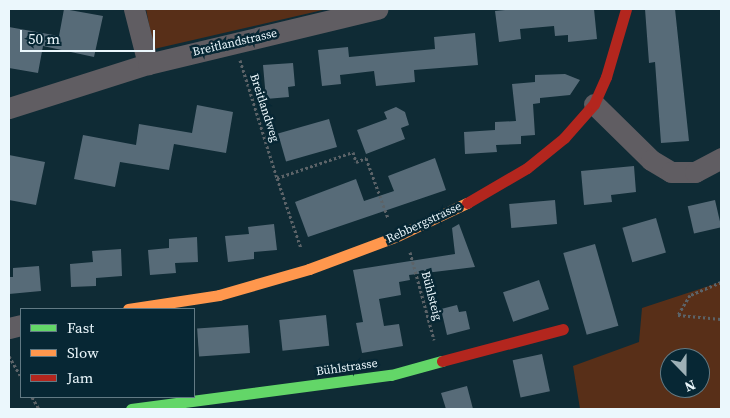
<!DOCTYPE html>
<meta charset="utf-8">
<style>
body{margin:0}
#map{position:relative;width:730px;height:418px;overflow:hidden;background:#0f2b35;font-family:"Source Serif 4",serif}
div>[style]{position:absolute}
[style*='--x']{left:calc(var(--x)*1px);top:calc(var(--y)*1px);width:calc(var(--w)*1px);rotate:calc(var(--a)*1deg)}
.green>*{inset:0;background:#582f18}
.building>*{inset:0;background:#576b78;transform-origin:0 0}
.path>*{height:3px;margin-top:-1.5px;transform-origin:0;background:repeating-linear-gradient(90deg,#5c6368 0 2.5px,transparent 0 5px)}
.street>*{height:21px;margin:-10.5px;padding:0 10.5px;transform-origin:10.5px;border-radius:10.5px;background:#605d62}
.fast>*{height:11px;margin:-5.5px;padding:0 5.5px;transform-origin:5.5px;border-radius:5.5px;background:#63d668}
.slow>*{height:11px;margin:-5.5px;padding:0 5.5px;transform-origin:5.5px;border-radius:5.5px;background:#ff974d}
.jam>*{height:11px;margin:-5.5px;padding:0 5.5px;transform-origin:5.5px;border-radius:5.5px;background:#b3261e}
span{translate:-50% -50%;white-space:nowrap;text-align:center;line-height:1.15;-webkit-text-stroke:5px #072734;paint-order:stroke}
.street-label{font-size:12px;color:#ebf7fc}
.frame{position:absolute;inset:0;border:10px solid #ebf7fc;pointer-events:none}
.legend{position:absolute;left:20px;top:308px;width:175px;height:90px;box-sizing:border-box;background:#072734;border:1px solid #627a84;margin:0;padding:6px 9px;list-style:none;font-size:15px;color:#ebf7fc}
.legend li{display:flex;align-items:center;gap:10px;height:25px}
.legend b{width:25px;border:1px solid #627a84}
.north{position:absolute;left:660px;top:348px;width:50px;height:50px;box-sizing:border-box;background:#072734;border:1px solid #627a84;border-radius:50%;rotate:158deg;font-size:14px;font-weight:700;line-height:20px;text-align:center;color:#ebf7fc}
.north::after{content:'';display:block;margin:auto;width:18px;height:22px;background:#9eb0b6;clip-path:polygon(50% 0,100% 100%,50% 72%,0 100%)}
.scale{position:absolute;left:20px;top:30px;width:135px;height:22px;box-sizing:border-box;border:2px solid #ebf7fc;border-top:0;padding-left:6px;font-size:15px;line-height:18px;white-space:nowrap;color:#ebf7fc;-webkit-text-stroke:4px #072734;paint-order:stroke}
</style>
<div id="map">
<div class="green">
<div style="clip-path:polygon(146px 9px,327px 9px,154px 49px)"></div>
<div style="clip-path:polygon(evenodd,721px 282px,721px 409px,580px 409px,573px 366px,639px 342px,642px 308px,721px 282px,670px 358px,700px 358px,700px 388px,670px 388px,670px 358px)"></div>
</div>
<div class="building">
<div style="clip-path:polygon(64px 9px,103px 16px,94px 57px,43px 46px,38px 73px,9px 68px,9px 27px,59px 36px)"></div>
<div style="clip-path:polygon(514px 9px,594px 9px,597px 39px,568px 42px,568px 35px,555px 36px,554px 26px,520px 29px,521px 39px,499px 42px,495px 11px)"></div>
<div style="clip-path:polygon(645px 9px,675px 9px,689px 141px,661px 143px,655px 62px,649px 63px)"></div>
<div style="clip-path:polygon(475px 33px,478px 65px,414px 70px,415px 82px,376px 86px,374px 71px,340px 75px,341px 84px,322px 86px,318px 50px,348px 47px,349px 57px,435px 49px,434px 37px)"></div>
<div style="clip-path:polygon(293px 63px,295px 86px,288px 87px,289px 97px,266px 99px,263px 65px)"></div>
<div style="clip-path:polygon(565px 74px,580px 80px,570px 95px,540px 98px,540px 103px,533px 104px,535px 135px,521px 136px,521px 144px,496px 145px,497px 152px,465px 154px,464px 132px,495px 130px,495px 122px,516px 121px,512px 84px,535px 82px,535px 75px)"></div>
<div style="clip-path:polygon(197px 105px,233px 112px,226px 153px,174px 144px,169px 170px,120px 162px,115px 187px,74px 179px,83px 135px,136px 145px,139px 124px,192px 133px)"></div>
<div style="clip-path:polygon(396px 107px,405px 112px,409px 125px,401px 128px,405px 139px,366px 154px,357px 130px,387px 119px,384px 112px)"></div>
<div style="left:329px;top:119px;width:29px;height:53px;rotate:74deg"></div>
<div style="clip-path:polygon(9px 155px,45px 162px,36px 205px,9px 200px)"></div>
<div style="clip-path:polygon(435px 158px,446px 190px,308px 237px,295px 202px,356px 179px,364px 201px,394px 191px,388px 176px)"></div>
<div style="clip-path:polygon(634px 166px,636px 192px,611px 195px,612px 202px,584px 205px,581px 171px)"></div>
<div style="left:555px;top:200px;width:24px;height:46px;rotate:85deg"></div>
<div style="left:715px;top:200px;width:28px;height:28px;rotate:77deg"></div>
<div style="left:656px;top:218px;width:36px;height:35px;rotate:74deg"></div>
<div style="clip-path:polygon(274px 224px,277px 250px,254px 252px,254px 259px,228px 262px,225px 236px,249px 234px,248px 227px)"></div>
<div style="clip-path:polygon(459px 224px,475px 267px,409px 275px,410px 280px,399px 282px,401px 295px,379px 299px,384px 326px,399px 324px,403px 346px,362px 353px,356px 323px,363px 322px,353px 270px,455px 254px,452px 228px)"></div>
<div style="clip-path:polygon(197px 237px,198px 262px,175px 263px,176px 273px,150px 275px,148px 250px,169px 248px,169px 239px)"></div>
<div style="left:595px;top:244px;width:85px;height:33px;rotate:74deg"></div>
<div style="clip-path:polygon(121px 249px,122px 276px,96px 278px,96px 286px,71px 287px,70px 264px,93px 262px,92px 251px)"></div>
<div style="clip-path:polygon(39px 266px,41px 291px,9px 294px,9px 277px,13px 277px,13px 268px)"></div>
<div style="left:539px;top:280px;width:31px;height:38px;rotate:71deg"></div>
<div style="clip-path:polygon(457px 305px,459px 312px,466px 311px,470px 329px,447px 335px,441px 309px)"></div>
<div style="left:326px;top:315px;width:31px;height:47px;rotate:84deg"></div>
<div style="left:248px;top:325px;width:28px;height:51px;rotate:86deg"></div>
<div style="left:542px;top:354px;width:38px;height:30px;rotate:78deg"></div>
<div style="clip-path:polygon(467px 386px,473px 409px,446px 409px,441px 393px)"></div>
</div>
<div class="path">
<div style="--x:240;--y:60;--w:124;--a:72.6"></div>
<div style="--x:277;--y:178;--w:80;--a:-18.9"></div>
<div style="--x:353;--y:152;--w:10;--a:73"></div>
<div style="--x:356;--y:162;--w:11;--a:-22"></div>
<div style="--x:366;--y:158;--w:64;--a:69.9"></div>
<div style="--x:277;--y:178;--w:74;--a:71.1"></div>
<div style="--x:410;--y:252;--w:91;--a:74.7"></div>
<div style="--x:721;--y:282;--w:34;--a:157"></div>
<div style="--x:690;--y:295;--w:23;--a:121"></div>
<div style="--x:678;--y:315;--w:43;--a:5.3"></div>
<div style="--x:9;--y:356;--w:24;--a:60"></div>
<div style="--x:32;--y:397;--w:14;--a:60"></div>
</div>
<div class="street">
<div style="--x:134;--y:9;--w:57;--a:75.7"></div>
<div style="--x:594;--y:104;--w:80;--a:44.5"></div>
<div style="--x:651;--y:160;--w:23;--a:31"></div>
<div style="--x:671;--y:172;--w:24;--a:0"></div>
<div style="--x:695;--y:172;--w:30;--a:-28"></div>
<div style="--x:9;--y:108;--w:146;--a:-17.6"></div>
<div style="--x:148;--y:64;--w:236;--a:-13.5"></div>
<div style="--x:9;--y:328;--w:12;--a:-14"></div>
</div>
<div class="fast">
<div style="--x:131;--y:409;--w:262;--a:-7.5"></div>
<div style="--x:391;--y:375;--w:53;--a:-15.4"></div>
</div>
<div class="slow">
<div style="--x:128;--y:309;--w:92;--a:-8.7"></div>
<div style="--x:219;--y:295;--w:94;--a:-16.1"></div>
<div style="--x:309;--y:269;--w:92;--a:-20.4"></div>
<div style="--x:395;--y:237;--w:80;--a:-25.3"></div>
</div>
<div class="jam">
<div style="--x:467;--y:203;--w:69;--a:-30.3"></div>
<div style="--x:527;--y:168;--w:48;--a:-39"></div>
<div style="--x:564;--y:138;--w:45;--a:-48.6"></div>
<div style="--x:594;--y:104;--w:30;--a:-66"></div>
<div style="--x:606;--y:77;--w:71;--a:-73.6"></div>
<div style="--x:442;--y:361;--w:125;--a:-14.8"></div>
</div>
<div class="street-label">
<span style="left:235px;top:43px;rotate:-13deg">Breitlandstrasse</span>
<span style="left:264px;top:108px;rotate:72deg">Breitlandweg</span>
<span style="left:424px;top:223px;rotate:-25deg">Rebbergstrasse</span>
<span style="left:431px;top:296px;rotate:75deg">Bühlsteig</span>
<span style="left:347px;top:368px;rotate:-8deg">Bühlstrasse</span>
</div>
<div class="frame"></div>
<ul class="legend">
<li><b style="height:6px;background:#63d668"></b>Fast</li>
<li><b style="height:6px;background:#ff974d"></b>Slow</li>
<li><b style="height:6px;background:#b3261e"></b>Jam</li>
</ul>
<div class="north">N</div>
<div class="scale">50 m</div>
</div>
